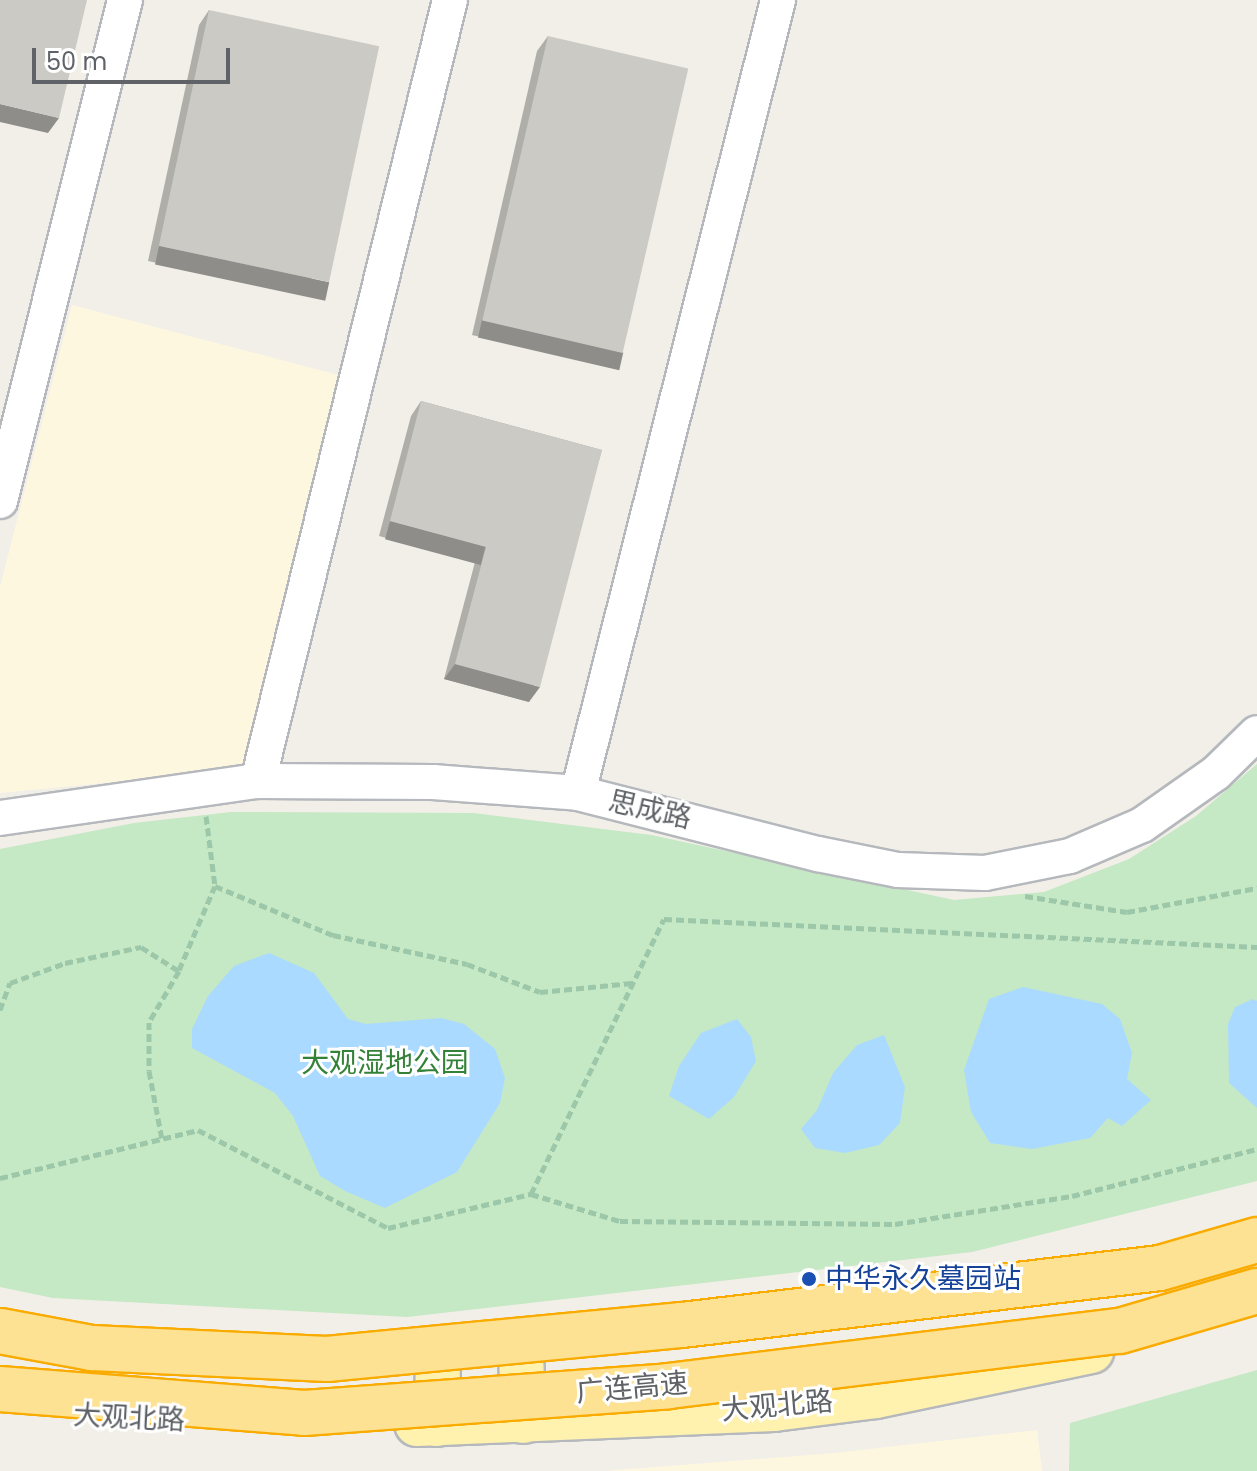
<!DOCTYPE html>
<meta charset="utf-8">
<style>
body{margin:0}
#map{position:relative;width:1257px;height:1471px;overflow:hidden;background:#f1efe8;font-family:Poppins,"Noto Sans SC",sans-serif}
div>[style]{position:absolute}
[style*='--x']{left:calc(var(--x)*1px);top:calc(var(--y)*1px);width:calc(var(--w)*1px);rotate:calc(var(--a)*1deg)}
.commercial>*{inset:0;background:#fef7e0}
.green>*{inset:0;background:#c5e8c5}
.water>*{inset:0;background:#aadaff}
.path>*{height:5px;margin-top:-2.5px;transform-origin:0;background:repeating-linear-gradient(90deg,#9cc7a9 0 8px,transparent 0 12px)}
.roads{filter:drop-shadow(2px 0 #b5b8bc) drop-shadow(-2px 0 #b5b8bc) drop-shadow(0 2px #b5b8bc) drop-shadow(0 -2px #b5b8bc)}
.minor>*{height:34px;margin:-17px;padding:0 17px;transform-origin:17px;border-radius:17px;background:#fff}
.major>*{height:44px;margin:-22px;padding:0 22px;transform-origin:22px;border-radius:22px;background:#fff2af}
.bridges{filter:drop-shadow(2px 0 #f9ab00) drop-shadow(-2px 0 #f9ab00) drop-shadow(0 2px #f9ab00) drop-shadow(0 -2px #f9ab00)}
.highway-bridge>*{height:44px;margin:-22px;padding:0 22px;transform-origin:22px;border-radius:22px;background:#fde293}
.wall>*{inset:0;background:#afaea9}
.shaded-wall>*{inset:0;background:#8f8d8a;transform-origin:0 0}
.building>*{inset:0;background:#cccac5;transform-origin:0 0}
.dots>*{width:22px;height:22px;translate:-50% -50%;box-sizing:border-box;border:4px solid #fff;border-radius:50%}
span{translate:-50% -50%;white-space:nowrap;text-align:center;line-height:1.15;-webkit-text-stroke:6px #fff;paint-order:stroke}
.street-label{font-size:28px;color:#5f6368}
.park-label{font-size:28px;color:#348238}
.transit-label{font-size:28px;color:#164399}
.left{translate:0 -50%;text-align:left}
.scale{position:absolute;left:32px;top:48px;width:198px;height:36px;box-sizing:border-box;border:4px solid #5f6368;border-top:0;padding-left:10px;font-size:24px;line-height:28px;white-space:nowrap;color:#5f6368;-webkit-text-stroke:6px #fff;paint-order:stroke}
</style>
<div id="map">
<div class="commercial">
<div style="clip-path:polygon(72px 305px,342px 376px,241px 770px,0 793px,0 587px)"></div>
<div style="clip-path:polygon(1037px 1430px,1042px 1471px,605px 1471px,834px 1453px)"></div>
</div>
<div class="green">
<div style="clip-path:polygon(1257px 764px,1257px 1181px,972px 1252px,407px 1317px,53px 1298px,0 1287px,0 849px,134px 823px,231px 812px,473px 813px,651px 835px,954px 900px,1044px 892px,1129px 859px,1196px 816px)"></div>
<div style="clip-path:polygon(1257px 1370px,1257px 1471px,1069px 1471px,1070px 1423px)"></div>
</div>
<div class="water">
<div style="clip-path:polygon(269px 953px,314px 973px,348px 1019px,366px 1024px,441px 1018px,464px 1024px,495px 1049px,505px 1078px,500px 1103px,457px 1172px,385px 1208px,345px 1191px,320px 1176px,293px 1116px,275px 1093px,192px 1048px,192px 1029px,208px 996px,234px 966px)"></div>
<div style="clip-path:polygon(1023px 987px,1102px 1004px,1120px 1019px,1132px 1053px,1127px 1079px,1151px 1100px,1122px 1126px,1108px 1118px,1090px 1138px,1032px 1149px,990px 1143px,971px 1112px,964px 1070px,989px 999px)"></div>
<div style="clip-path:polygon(1253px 999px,1257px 1001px,1257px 1108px,1229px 1083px,1228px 1024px,1235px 1007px)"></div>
<div style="clip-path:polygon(737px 1019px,751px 1037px,756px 1061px,734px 1097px,709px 1119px,669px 1096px,679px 1066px,701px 1033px)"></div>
<div style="clip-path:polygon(884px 1035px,905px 1087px,900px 1123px,879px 1145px,845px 1153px,815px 1148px,801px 1129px,817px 1110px,833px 1073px,857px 1045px)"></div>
</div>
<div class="path">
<div style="--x:206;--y:816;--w:71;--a:82.7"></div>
<div style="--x:215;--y:886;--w:128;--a:22.6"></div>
<div style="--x:333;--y:935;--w:137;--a:12.2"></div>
<div style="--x:467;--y:964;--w:78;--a:21"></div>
<div style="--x:540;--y:992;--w:92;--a:-5.6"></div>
<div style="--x:1025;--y:896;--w:103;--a:8.9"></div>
<div style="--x:1127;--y:912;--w:132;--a:-10.5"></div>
<div style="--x:179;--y:970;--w:91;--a:-66.8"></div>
<div style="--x:0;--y:1010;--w:29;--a:-70"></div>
<div style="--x:10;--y:983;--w:59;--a:-20"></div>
<div style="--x:65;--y:963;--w:78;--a:-11.9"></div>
<div style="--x:141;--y:947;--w:45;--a:32.3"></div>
<div style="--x:179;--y:971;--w:59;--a:120.5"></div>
<div style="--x:149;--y:1022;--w:49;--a:90"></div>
<div style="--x:149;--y:1071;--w:69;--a:79.2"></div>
<div style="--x:0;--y:1178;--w:204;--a:-13.6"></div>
<div style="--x:198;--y:1130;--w:214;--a:27.3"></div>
<div style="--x:388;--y:1228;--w:147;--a:-13.4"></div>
<div style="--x:531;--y:1194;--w:305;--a:-64.2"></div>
<div style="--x:664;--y:919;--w:594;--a:2.7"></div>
<div style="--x:531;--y:1194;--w:93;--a:16.9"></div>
<div style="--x:620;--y:1221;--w:275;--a:0.6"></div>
<div style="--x:895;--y:1224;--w:179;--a:-9"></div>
<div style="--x:1072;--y:1196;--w:191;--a:-14.3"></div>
</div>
<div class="roads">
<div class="minor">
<div style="--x:0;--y:501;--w:516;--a:-75.99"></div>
<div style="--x:258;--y:781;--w:804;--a:-76.19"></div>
<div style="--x:578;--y:793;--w:818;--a:-75.84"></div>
<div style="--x:0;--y:818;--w:261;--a:-8.2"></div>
<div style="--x:258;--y:781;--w:175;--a:0.3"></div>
<div style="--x:433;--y:782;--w:145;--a:4.3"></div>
<div style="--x:578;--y:793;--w:248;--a:14.3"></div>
<div style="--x:818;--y:854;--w:82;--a:11.3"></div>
<div style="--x:898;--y:870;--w:87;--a:2"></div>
<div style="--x:985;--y:873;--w:87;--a:-11.3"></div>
<div style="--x:1070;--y:856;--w:78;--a:-23.3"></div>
<div style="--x:1142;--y:825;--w:90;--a:-35.1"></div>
<div style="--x:1216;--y:773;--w:57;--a:-44.3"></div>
</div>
<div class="major">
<div style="--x:521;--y:1349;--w:72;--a:88.4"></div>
<div style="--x:417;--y:1424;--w:357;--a:-2.4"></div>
<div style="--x:774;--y:1409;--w:103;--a:-7.3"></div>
<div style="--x:876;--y:1396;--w:220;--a:-11.8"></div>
<div style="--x:437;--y:1424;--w:75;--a:-89.2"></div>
</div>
</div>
<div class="bridges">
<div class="highway-bridge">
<div style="--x:0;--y:1331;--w:94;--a:10.5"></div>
<div style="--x:92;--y:1348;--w:235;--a:2.7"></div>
<div style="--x:327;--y:1359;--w:357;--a:-5.5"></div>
<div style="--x:682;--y:1325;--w:481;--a:-6.8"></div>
<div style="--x:1160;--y:1268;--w:101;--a:-16.1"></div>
<div style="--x:0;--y:1389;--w:305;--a:4.5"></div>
<div style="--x:304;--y:1413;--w:366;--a:-4.2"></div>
<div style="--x:669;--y:1386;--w:454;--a:-7"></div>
<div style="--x:1120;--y:1331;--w:143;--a:-16.3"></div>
</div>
</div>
<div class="wall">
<div style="clip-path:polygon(209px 10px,319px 298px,148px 261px,199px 25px)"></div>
<div style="clip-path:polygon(548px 36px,612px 368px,472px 335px,537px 51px)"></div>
<div style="clip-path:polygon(421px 401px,602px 450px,529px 702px,444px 679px,475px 562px,379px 536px,411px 416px)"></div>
</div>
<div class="shaded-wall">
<div style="clip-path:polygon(0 104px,59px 118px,48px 133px,0 122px)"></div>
<div style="left:159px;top:246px;width:174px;height:19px;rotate:12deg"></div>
<div style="left:482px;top:320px;width:145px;height:18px;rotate:13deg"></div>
<div style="left:390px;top:521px;width:99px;height:19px;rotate:15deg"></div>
<div style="clip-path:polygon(455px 664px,540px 687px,529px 702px,444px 679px)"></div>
</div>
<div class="building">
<div style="clip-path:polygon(0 0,87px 0,59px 118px,0 104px)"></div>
<div style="left:209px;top:10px;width:174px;height:241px;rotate:12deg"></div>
<div style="left:548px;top:36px;width:144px;height:292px;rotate:13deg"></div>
<div style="clip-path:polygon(421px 401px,602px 450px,540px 687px,455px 664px,486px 547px,390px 521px)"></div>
</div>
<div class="dots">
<div style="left:809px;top:1279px;background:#1a4fb4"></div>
</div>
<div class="street-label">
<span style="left:650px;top:810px;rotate:13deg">思成路</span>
<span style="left:632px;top:1388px;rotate:-5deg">广连高速</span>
<span style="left:777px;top:1406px;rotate:-5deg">大观北路</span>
<span style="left:129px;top:1418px;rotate:3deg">大观北路</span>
</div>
<div class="park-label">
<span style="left:385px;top:1063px">大观湿地公园</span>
</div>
<div class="transit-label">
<span class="left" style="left:825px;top:1279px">中华永久墓园站</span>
</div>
<div class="scale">50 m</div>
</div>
